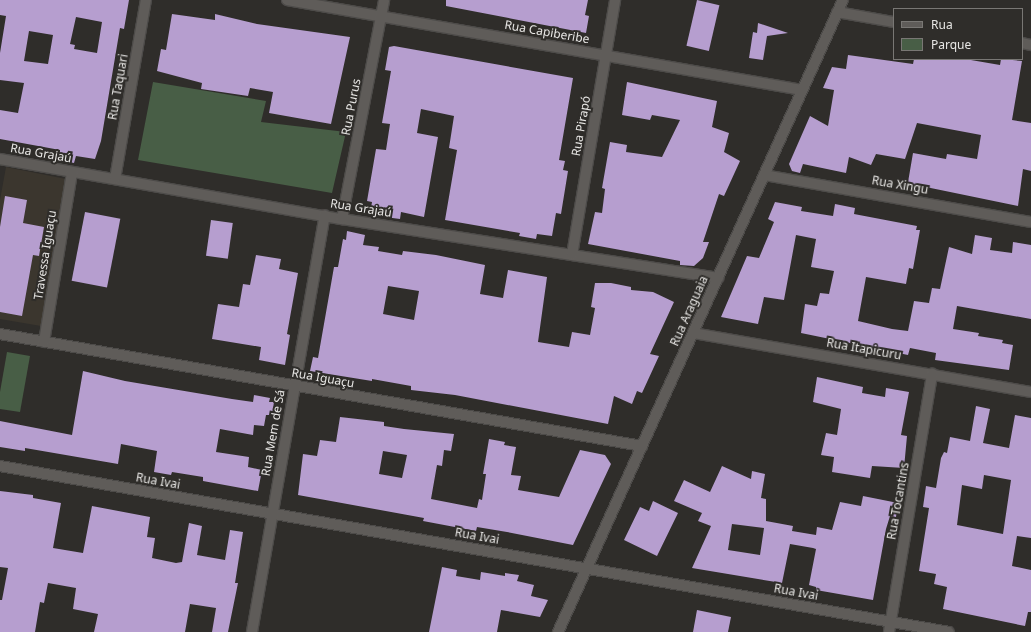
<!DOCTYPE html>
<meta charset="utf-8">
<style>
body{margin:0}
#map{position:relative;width:1031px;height:632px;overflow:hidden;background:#2f2d2a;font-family:"Noto Sans",sans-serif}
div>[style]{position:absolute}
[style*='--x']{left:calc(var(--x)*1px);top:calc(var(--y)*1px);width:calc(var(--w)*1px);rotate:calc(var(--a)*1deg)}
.built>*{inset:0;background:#3b362e}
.green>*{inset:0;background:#485e46}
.building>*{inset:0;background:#b69ecf;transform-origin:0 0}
.roads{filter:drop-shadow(1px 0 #4d4b49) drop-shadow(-1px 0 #4d4b49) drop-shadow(0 1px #4d4b49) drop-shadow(0 -1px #4d4b49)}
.minor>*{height:10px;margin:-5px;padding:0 5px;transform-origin:5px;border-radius:5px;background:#5f5c59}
span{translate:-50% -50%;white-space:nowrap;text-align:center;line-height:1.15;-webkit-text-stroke:4px #2f2d2a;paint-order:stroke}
.street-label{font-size:12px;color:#e7e6e4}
.legend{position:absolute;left:893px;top:8px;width:130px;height:52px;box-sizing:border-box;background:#2f2d2a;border:1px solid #797774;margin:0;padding:5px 7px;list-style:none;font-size:12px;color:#e7e6e4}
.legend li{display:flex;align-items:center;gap:8px;height:20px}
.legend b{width:20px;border:1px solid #797774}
</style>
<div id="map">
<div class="built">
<i style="clip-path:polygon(6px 167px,66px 179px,41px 326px,0 319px,0 200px)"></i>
</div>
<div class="green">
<i style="clip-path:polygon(153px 82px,266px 101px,261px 122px,346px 132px,332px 193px,138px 160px)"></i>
<i style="clip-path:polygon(7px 352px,30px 356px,20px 412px,0 409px,0 392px)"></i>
</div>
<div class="building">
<i style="clip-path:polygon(evenodd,0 0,129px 0,124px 29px,120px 28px,101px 141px,95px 159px,76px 156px,74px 163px,59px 160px,60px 150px,0 139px,0 110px,18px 113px,24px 83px,0 80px,0 53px,6px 16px,0 15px,0 0,76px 17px,102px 22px,97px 53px,74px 49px,75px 45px,70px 44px,76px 17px,0 0,29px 31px,53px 35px,48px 64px,24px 61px,29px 31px)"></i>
<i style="clip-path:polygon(446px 0,588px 0,585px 15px,589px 16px,586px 33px,446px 6px)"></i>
<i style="left:697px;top:0;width:23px;height:47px;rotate:13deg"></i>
<i style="clip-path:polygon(172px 14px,215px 20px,215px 14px,257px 24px,350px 37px,331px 124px,269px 113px,273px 92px,250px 88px,248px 96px,201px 89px,202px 83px,157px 71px,161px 49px,166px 50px)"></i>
<i style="clip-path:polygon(758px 23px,788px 33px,767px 36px,763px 60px,749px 58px,753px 32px,757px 33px)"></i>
<i style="clip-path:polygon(394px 46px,573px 78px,559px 160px,565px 161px,563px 170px,568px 171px,561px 214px,556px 213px,552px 236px,537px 234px,536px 239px,519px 236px,520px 233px,445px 220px,457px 150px,449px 148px,454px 116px,421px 109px,417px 133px,438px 137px,424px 217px,401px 212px,400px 219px,385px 217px,386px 210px,371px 208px,372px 202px,367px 201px,376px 149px,386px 150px,390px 124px,382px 123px,391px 71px,385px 70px,389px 47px)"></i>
<i style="clip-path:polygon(848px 55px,913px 64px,914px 59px,965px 59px,1000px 65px,1001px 59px,1022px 61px,1012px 120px,1031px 123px,1031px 171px,1023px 169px,1018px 206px,921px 186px,920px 190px,907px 188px,913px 153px,946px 159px,947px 154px,977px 159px,981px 135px,917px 123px,905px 159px,876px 154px,871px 165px,849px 157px,846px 173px,803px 164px,800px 173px,792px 171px,789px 164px,810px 116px,828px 126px,834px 90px,823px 88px,832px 67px,846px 69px)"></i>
<i style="clip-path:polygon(627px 82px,717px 101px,712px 127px,729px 133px,724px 152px,740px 161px,724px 196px,719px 194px,703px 242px,709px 242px,703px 258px,694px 266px,680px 265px,680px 261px,588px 244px,595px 212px,602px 213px,605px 189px,602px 188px,610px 142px,627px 145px,626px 152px,662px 157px,680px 120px,652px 115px,650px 120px,622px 115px)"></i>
<i style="clip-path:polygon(5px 196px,27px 200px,23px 223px,44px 227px,39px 256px,33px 255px,22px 316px,0 312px,0 227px)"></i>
<i style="clip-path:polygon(775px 202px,802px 207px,801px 211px,833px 216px,835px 204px,855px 208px,854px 214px,917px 226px,916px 230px,920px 230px,913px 269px,909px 268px,906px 284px,866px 277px,858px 321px,892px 329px,908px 331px,914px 301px,929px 303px,932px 288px,940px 289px,949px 247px,972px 254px,975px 235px,992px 238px,990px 250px,1012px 253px,1013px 242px,1031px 245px,1031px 319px,957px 306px,953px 329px,979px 333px,978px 336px,1003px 340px,1002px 343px,1013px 345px,1009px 370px,935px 360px,936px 353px,910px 348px,908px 355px,801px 333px,805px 304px,817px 306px,820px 293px,829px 294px,834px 271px,811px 267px,816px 239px,796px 235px,784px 300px,764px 297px,758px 324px,721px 317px,747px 256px,759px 258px,774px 222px,768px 219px)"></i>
<i style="left:85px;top:212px;width:36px;height:70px;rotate:11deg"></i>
<i style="left:211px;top:220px;width:22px;height:36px;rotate:8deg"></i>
<i style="clip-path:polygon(evenodd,347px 231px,365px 235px,363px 245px,379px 247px,378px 251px,402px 255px,403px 251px,436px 255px,485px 265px,480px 294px,503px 298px,508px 270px,547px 277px,538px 342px,569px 347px,572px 332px,590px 335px,595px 308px,591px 307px,595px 283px,611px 283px,631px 287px,631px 290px,653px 292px,674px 302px,650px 354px,659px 356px,642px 393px,637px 391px,632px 404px,614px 396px,608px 424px,455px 395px,411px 390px,411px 386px,372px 379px,372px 381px,310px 371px,313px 357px,318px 358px,334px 267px,338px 267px,343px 239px,346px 240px,347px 231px,388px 286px,419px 291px,414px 320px,383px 314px,388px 286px)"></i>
<i style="clip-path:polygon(256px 255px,281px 259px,279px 269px,298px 273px,287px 334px,290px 335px,285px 365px,259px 360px,261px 347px,212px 339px,218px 304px,239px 307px,243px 284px,250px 285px)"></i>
<i style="clip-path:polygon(83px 371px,125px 381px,232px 399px,253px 402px,254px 395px,270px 398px,269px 402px,274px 402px,272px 415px,266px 415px,264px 426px,254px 425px,253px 435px,220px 429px,216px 452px,249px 457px,248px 467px,262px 470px,258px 491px,203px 481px,203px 477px,172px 472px,171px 475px,154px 472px,157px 451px,121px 444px,118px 464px,25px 448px,25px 451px,0 447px,0 421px,72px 435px)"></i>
<i style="clip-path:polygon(817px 377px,863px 387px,862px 393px,885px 397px,886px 388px,909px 392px,901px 435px,907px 436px,904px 468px,872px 466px,870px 478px,832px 472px,834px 457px,821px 455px,826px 433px,837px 435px,841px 409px,813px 402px)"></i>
<i style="clip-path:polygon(evenodd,976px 406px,990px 409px,983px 443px,1009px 448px,1015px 415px,1031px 418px,1031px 538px,1017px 536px,1012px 566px,1031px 570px,1031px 612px,1028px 612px,1025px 626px,943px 609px,947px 587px,934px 584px,936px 574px,919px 571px,929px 508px,923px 507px,926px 486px,936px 488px,941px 458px,944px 452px,947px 453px,950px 437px,970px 441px,976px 406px,984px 475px,1011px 480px,1003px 534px,957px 525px,962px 485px,982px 489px,984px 475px)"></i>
<i style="clip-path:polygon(evenodd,340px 417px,384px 422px,384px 426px,404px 429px,454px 434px,451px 451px,444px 450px,442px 466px,437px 465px,431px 499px,477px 508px,479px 499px,482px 500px,486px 474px,483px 474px,489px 439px,505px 442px,504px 445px,516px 447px,511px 475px,521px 476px,518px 490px,559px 497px,580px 450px,605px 455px,611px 464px,573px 545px,507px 532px,477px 527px,476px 531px,423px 521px,424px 518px,298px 495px,303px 454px,317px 456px,320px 440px,336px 442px,340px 417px,383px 451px,407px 455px,402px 478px,379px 474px,383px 451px)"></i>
<i style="clip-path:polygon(evenodd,722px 466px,751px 479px,752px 471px,765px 474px,761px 498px,766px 499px,766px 521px,793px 526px,792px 531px,816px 535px,817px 527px,832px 530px,840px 502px,861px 506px,863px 496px,898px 503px,896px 517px,890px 516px,886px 529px,873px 600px,816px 590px,816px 587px,809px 585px,816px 549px,813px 548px,790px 544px,782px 583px,692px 568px,711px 526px,698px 521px,702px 513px,674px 501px,684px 480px,710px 492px,722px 466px,732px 524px,764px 528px,760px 555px,728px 550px,732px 524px)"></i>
<i style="clip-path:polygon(0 491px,33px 495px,33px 498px,61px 503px,53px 548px,83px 553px,92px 506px,150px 517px,147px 537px,155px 538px,152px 558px,176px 563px,182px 562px,189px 523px,202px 526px,197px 555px,225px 560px,230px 530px,243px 532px,235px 583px,238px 583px,228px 632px,212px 632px,216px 608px,190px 604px,185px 632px,94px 632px,98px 614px,73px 609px,76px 588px,48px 583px,44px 603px,40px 602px,35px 632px,0 632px,0 600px,2px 600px,8px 568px,0 567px)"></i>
<i style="clip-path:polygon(653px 501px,678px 513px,657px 556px,624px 540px,640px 507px,649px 511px)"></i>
<i style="clip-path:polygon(442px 567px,457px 570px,456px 576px,480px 580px,481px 572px,505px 576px,505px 573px,519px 575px,517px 581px,534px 585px,531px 596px,548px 600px,540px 617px,501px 610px,497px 632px,429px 632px)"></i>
<i style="clip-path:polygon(697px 610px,731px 617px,728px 632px,693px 632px)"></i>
</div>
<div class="roads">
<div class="minor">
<i style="--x:287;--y:0;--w:523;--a:9.91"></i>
<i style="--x:837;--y:12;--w:58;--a:10"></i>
<i style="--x:1022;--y:43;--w:9;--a:13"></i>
<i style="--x:0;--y:159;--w:347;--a:10"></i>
<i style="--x:342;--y:219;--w:381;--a:8.9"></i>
<i style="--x:764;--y:175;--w:271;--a:10"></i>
<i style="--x:115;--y:179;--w:182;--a:-80.2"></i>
<i style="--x:342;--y:219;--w:223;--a:-79.1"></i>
<i style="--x:572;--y:255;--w:259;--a:-80.4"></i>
<i style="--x:693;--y:333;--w:343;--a:9.9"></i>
<i style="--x:0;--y:334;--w:652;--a:9.9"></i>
<i style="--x:44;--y:342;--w:172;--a:-80.6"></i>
<i style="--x:0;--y:466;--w:963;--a:9.92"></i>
<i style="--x:252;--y:632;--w:423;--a:-80.1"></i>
<i style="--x:558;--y:632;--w:693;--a:-65.73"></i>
<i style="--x:889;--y:632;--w:262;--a:-80.5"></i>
</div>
</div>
<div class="street-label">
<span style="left:547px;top:32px;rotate:10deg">Rua Capiberibe</span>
<span style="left:118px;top:87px;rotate:-80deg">Rua Taquari</span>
<span style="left:351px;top:107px;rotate:-79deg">Rua Purus</span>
<span style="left:581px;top:126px;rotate:-80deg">Rua Pirapó</span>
<span style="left:41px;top:153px;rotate:10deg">Rua Grajaú</span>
<span style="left:900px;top:185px;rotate:10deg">Rua Xingu</span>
<span style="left:361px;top:208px;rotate:9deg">Rua Grajaú</span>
<span style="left:45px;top:255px;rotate:-81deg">Travessa Iguaçu</span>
<span style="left:689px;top:311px;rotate:-66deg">Rua Araguaia</span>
<span style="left:864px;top:349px;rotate:10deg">Rua Itapicuru</span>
<span style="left:323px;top:378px;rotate:10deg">Rua Iguaçu</span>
<span style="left:273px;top:433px;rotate:-80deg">Rua Mem de Sá</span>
<span style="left:158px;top:481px;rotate:10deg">Rua Ivai</span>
<span style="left:898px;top:501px;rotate:-80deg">Rua Tocantins</span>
<span style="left:477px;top:536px;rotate:10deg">Rua Ivai</span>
<span style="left:796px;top:592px;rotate:10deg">Rua Ivai</span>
</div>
<ul class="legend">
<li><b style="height:5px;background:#5f5c59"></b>Rua</li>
<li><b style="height:11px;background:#485e46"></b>Parque</li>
</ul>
</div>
